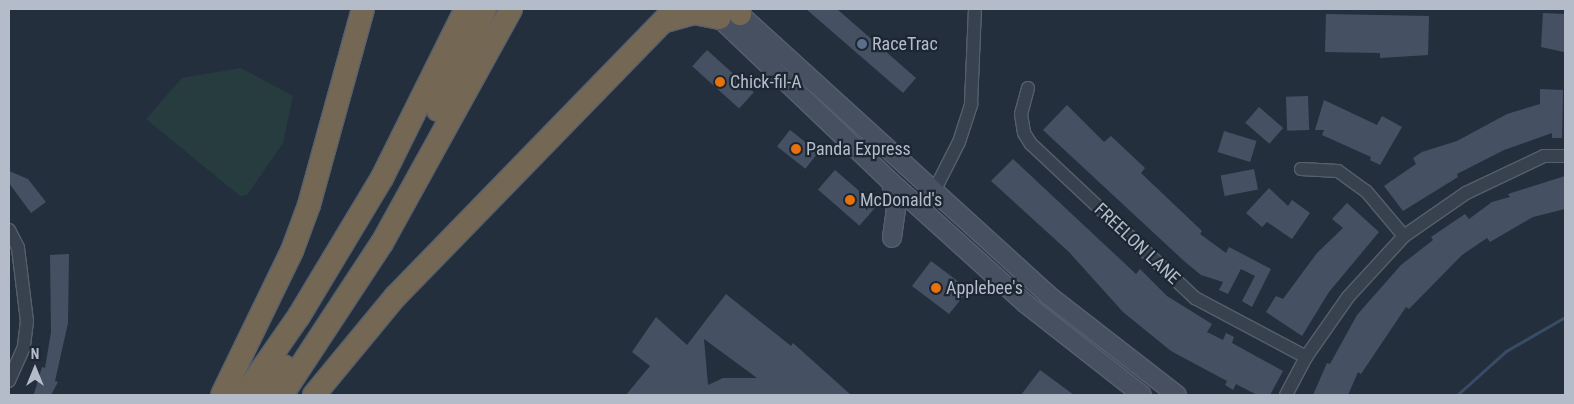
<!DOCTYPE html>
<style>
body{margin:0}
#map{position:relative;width:1574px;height:404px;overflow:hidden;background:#242f3e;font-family:"Roboto Condensed",sans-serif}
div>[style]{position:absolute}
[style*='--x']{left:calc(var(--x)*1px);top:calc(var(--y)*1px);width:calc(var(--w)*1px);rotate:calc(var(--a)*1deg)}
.green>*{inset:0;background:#263c3f}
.stream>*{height:3px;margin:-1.5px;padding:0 1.5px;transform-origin:1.5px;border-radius:1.5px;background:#394c67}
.building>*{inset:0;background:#455162;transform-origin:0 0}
.roads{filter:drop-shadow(1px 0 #565f6c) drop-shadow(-1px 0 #565f6c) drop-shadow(0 1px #565f6c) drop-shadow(0 -1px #565f6c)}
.street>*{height:12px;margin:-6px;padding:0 6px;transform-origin:6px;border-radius:6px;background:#38414e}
.secondary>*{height:18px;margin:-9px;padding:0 9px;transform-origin:9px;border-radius:9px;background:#465061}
.highway>*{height:22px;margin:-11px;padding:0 11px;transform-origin:11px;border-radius:11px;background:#746855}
.dots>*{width:14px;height:14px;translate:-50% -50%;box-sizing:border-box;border:2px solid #1d2633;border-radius:50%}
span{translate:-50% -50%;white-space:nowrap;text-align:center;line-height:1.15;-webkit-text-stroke:4.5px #1d2633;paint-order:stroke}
.poi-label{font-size:18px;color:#b4bcc9}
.left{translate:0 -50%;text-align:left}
.street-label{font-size:18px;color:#b4bcc9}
.frame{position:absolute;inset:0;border:10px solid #b4bcc9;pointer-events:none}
.north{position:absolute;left:10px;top:344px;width:50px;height:50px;-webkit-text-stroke:4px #1d2633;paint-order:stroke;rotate:0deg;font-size:14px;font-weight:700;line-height:20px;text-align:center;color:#b4bcc9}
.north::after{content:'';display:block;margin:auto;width:18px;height:22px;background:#b4bcc9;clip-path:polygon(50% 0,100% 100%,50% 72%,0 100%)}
</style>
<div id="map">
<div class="green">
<i style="clip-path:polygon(241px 68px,293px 96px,283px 143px,247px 195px,240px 196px,146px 119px,182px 78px)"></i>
</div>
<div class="stream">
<i style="--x:1457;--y:395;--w:66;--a:-41.9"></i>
<i style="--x:1506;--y:351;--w:68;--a:-30"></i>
</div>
<div class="building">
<i style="clip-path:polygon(806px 9px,837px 9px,916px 78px,903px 93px)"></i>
<i style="clip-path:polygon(1543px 13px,1565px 14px,1564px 52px,1541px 47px)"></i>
<i style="clip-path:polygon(1326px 14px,1429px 16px,1428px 55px,1380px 58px,1380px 53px,1325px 52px)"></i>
<i style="left:707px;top:50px;width:63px;height:22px;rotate:42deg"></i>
<i style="clip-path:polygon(1540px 89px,1563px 90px,1562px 138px,1552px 138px,1552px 133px,1504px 150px,1457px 174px,1458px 177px,1403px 211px,1384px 186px,1416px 164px,1413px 158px,1422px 152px,1457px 141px,1507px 114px,1540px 104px)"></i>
<i style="left:1308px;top:96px;width:34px;height:22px;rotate:88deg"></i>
<i style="clip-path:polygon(1324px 100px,1377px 125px,1382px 116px,1402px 127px,1380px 165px,1370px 160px,1371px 157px,1322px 135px,1324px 130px,1315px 130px)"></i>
<i style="clip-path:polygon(1067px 105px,1104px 142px,1111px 136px,1145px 168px,1141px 173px,1202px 231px,1200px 234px,1226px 253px,1229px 247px,1271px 269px,1252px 307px,1242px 301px,1255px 276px,1241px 269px,1228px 294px,1219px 290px,1223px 282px,1201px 275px,1184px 261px,1043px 130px)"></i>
<i style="left:1259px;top:107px;width:32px;height:21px;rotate:41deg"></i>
<i style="left:790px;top:130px;width:36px;height:21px;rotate:38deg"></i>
<i style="left:1224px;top:131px;width:34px;height:22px;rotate:17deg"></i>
<i style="clip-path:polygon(1013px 159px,1136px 274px,1140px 269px,1167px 296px,1212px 324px,1207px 332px,1223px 340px,1226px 333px,1234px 337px,1232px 343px,1283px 371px,1270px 395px,1257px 395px,1236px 384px,1233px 390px,1225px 385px,1227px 381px,1171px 351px,1123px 312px,1069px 252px,991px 181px)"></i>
<i style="left:1254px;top:169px;width:21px;height:34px;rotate:79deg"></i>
<i style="left:835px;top:170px;width:55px;height:26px;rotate:41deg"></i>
<i style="clip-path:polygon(9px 171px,28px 179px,46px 202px,31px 213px,9px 183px)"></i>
<i style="clip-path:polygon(1565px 176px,1565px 209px,1533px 217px,1490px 242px,1487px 238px,1462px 255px,1409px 309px,1406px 307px,1361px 374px,1358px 372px,1348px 395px,1313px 395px,1327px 363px,1330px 364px,1357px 315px,1401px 265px,1433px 240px,1431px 237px,1465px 214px,1469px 219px,1492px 202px,1510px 197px,1508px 194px)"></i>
<i style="clip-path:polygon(1269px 188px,1288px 206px,1292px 200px,1310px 213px,1292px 239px,1267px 222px,1262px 227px,1246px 213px)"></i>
<i style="clip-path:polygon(1347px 203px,1379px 232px,1329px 292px,1302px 336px,1266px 312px,1276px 296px,1283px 299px,1317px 253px,1343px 228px,1332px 219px)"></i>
<i style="clip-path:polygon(69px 254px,68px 323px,55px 381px,58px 382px,51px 395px,40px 395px,34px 394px,42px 367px,45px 368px,51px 332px,50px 255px)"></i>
<i style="clip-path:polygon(931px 261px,963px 285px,960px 288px,966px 293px,949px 314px,912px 286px)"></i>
<i style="clip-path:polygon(evenodd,726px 294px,791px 346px,793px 343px,851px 395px,626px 395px,650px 366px,632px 352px,656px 317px,687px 345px,726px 294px,704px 339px,757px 378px,723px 378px,708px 385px,704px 339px)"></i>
<i style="clip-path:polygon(1040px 370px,1074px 395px,1021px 395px)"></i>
</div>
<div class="roads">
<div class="street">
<i style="--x:1028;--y:88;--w:27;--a:105"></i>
<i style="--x:1021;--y:114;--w:19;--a:81"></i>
<i style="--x:1024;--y:133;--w:13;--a:58"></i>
<i style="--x:1031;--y:144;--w:225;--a:43.2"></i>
<i style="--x:1195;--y:298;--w:126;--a:28"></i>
<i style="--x:1301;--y:169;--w:37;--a:3"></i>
<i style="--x:1338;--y:171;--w:34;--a:36"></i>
<i style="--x:1366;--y:191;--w:59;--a:49.8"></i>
<i style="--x:924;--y:211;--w:77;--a:-63.1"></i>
<i style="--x:959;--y:142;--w:40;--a:-72"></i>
<i style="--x:971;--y:104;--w:95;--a:-87.6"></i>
<i style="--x:9;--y:230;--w:20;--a:63"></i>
<i style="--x:18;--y:248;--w:74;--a:83"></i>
<i style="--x:27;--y:321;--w:26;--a:97"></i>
<i style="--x:24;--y:347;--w:37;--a:114"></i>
<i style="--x:1286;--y:395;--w:43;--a:-62.2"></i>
<i style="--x:1306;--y:357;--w:73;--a:-55"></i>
<i style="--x:1348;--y:297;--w:83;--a:-47.4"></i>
<i style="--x:1404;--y:236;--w:75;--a:-34.7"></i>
<i style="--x:1466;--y:193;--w:86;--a:-25.4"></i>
<i style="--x:1544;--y:156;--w:21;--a:0"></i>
</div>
<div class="secondary">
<i style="--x:734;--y:9;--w:425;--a:42.3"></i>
<i style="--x:1048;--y:295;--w:163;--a:37.8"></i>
<i style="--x:712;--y:11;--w:248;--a:43.7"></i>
<i style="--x:891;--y:182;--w:182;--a:42.1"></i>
<i style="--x:1026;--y:304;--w:147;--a:38.1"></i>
<i style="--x:891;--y:182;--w:27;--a:80"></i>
<i style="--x:896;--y:209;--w:29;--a:98"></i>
</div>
<div class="highway">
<i style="--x:737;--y:9;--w:6;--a:59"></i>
<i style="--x:665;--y:21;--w:30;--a:-15"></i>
<i style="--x:694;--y:13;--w:26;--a:11"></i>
<i style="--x:438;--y:110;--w:111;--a:-65"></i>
<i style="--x:222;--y:395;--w:160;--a:-64.1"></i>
<i style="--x:292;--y:251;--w:49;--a:-69.7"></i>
<i style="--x:309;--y:205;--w:203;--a:-74.6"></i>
<i style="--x:244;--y:395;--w:96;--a:-55.2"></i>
<i style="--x:299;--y:316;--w:161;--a:-59"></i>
<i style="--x:382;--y:178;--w:189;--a:-63.6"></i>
<i style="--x:264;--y:395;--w:35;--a:-55"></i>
<i style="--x:282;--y:395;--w:182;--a:-56.7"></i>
<i style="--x:382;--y:243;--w:267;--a:-61.1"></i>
<i style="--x:314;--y:395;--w:129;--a:-50.4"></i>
<i style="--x:396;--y:296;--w:400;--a:-45.8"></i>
</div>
</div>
<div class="dots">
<i style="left:862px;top:44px;background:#5c6f8a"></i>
<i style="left:720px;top:82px;background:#e8710a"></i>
<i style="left:796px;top:149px;background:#e8710a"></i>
<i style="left:850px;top:200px;background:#e8710a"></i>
<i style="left:936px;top:288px;background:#e8710a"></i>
</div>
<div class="poi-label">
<span class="left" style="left:872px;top:44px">RaceTrac</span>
<span class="left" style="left:730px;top:82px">Chick-fil-A</span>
<span class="left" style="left:806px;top:149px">Panda Express</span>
<span class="left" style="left:860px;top:200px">McDonald's</span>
<span class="left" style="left:946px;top:288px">Applebee's</span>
</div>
<div class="street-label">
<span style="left:1137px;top:244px;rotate:43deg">FREELON LANE</span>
</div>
<div class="frame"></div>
<div class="north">N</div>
</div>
